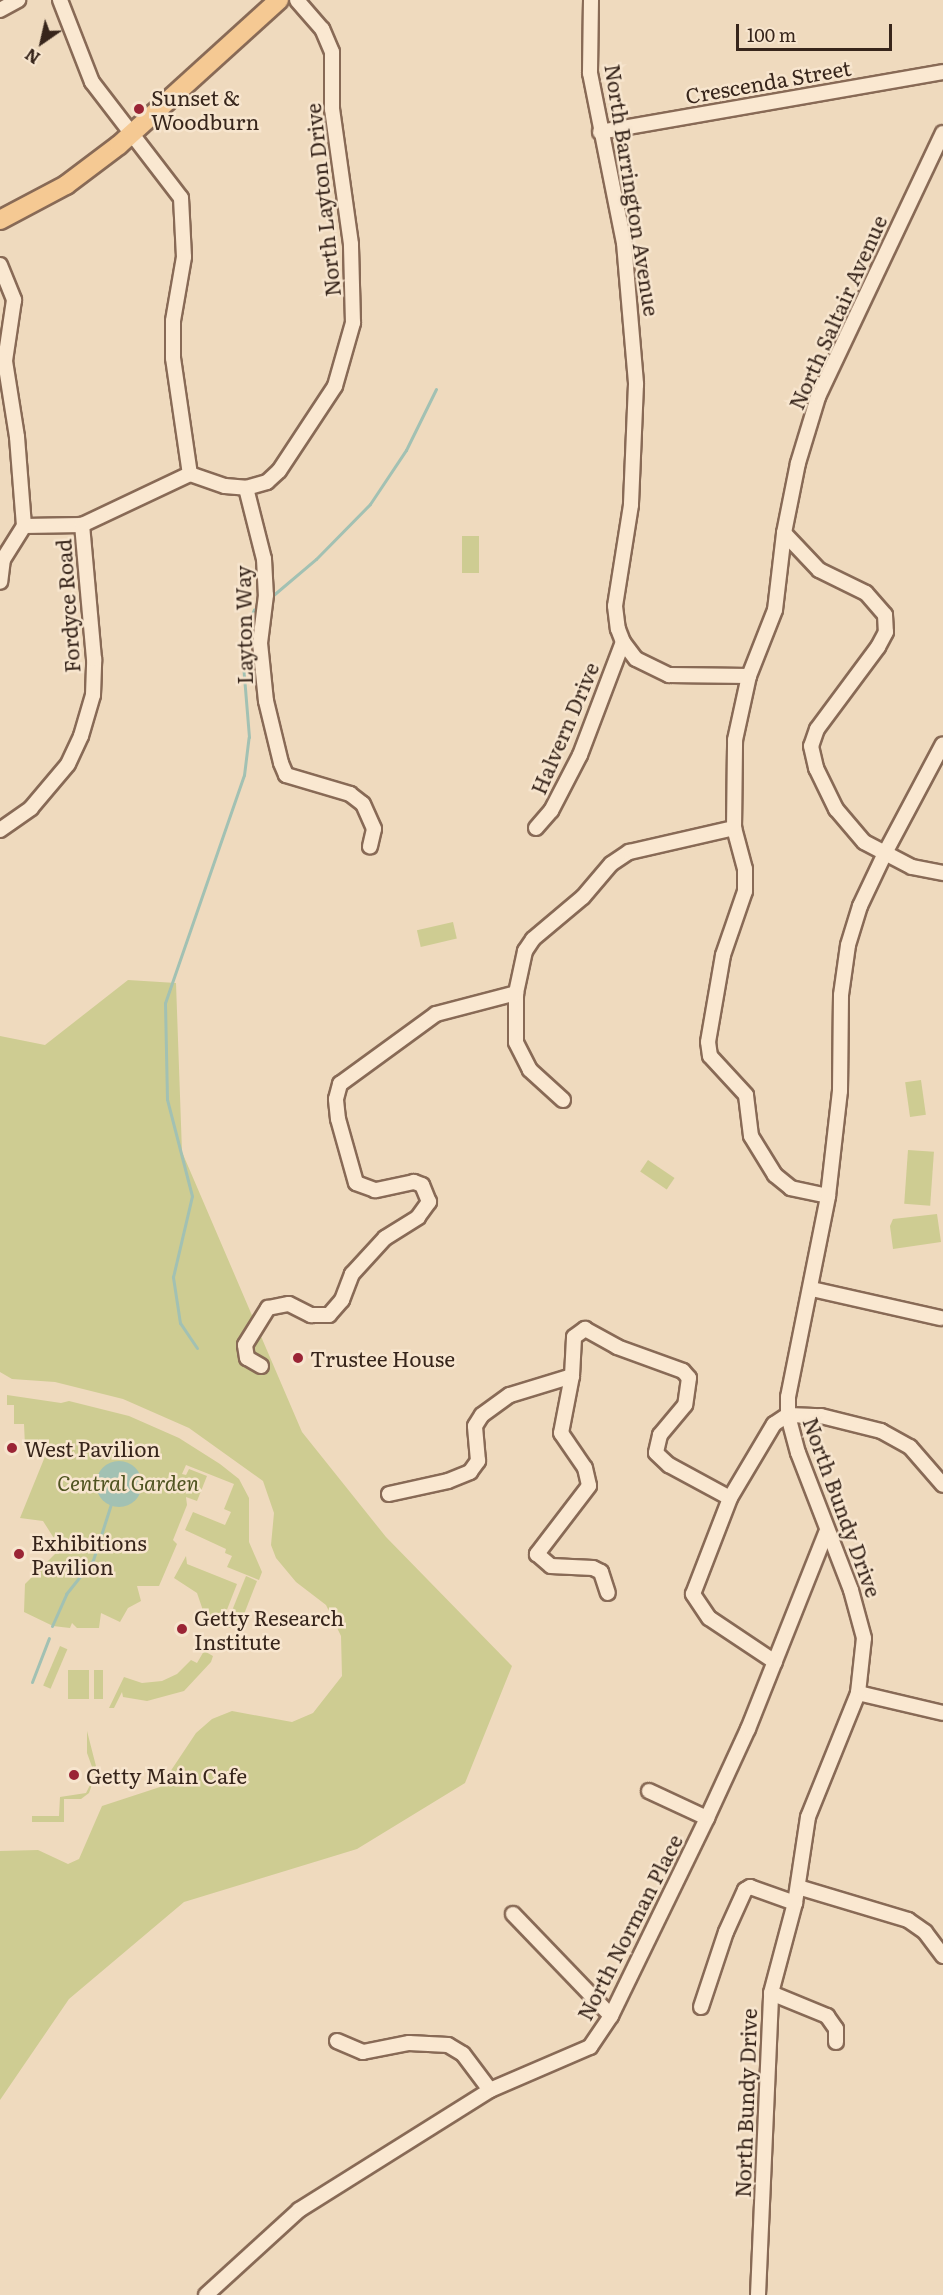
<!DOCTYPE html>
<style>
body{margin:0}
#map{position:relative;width:943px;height:2295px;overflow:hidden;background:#efdabe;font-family:Literata,serif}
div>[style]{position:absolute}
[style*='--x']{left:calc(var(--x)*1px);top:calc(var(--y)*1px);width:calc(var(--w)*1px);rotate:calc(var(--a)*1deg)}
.green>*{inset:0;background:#cecc92;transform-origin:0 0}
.water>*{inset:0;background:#a2c1b3}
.round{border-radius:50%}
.stream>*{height:3px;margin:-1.5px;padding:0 1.5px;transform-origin:1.5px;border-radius:1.5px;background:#a2c1b3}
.roads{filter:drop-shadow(2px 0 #886a56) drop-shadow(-2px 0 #886a56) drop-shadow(0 2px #886a56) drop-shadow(0 -2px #886a56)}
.minor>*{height:14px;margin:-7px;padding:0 7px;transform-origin:7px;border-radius:7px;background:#fae8d1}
.major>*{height:18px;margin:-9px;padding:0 9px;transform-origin:9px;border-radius:9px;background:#f5c993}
.dots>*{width:16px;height:16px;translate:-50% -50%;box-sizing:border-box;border:3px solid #f7e5ce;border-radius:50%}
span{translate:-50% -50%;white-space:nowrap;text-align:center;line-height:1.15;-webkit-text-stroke:5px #f7e5ce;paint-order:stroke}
.street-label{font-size:21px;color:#37251b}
.poi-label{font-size:21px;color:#37251b}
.left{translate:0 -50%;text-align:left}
.park-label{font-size:21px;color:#4f5421;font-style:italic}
.north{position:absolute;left:12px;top:12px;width:60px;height:60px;-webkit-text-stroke:4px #f7e5ce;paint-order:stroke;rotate:214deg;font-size:16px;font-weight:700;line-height:24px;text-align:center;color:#37251b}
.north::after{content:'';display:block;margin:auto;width:21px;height:27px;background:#37251b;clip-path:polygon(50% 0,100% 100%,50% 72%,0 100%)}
.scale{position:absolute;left:736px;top:24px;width:156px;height:27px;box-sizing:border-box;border:3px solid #37251b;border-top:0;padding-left:8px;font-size:18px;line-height:21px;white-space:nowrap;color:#37251b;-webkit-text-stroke:4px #f7e5ce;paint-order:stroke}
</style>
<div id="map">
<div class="green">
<i style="left:462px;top:536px;width:17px;height:37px"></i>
<i style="left:453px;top:922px;width:17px;height:37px;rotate:77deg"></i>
<i style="clip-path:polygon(128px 980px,176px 983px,182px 1152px,302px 1432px,386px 1537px,512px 1666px,465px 1783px,357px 1849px,184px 1902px,69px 1999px,0 2100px,0 1851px,38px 1850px,68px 1864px,79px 1859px,102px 1806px,160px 1787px,196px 1733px,212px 1719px,232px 1711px,292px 1722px,313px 1713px,342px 1676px,341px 1636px,326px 1605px,296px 1582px,276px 1558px,271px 1545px,274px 1513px,263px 1481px,189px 1428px,123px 1399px,55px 1382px,12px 1379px,0 1372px,0 1036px,45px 1045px)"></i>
<i style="left:921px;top:1080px;width:35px;height:16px;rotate:82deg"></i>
<i style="left:908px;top:1150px;width:26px;height:54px;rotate:4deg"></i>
<i style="left:648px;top:1160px;width:32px;height:14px;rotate:34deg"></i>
<i style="clip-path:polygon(937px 1214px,941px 1242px,893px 1249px,890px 1226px,893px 1219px)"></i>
<i style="clip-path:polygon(7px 1395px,61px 1403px,69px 1401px,129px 1416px,179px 1438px,220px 1464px,239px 1479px,249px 1498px,249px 1542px,262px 1572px,259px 1580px,227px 1567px,232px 1556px,225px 1553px,226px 1549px,185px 1530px,193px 1512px,225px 1525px,231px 1512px,224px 1509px,234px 1484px,186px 1465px,182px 1474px,186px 1475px,189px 1469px,207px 1476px,197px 1501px,186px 1497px,187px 1505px,173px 1540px,177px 1544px,159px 1586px,137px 1586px,141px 1601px,128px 1608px,120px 1622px,101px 1613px,99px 1628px,77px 1628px,72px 1623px,70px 1628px,53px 1626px,24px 1612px,25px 1584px,55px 1554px,57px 1543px,43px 1521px,20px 1518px,46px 1454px,39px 1448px,37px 1451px,25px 1446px,24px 1424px,14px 1424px,14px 1405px,7px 1405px)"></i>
<i style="clip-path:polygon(186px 1556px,187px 1564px,237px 1584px,221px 1625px,208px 1625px,197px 1593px,174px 1578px)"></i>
<i style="clip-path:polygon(246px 1576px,257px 1581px,239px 1627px,225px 1628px)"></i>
<i style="left:60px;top:1646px;width:8px;height:43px;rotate:23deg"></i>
<i style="clip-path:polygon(204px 1651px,213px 1656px,211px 1662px,184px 1691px,147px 1701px,123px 1697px,122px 1692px,114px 1708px,109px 1708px,124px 1677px,142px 1683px,162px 1681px,177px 1674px,191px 1660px,197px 1663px)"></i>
<i style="left:68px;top:1670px;width:21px;height:29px"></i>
<i style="left:94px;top:1670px;width:9px;height:29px"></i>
<i style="clip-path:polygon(87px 1731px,97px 1770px,89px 1793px,81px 1799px,64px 1799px,64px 1822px,32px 1822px,32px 1816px,59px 1816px,60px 1797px,86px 1793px,95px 1775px,87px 1753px)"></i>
</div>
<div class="water">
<i class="round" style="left:96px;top:1461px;width:46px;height:46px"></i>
</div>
<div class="stream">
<i style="--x:271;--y:597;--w:59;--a:-40.2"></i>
<i style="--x:316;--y:559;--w:77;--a:-45.5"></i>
<i style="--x:370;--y:504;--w:65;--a:-56.3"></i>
<i style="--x:406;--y:450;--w:68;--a:-63.8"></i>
<i style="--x:197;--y:1348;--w:30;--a:-124"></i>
<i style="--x:180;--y:1323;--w:47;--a:-98.7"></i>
<i style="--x:173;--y:1277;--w:83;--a:-76.8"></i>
<i style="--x:192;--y:1196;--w:100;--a:-104.5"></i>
<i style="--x:167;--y:1099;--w:96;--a:-91.2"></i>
<i style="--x:165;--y:1003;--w:241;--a:-70.9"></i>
<i style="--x:244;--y:775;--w:38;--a:-83"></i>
<i style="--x:249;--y:737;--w:97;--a:-94.7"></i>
<i style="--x:241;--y:640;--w:33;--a:-67"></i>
<i style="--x:254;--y:610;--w:9;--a:-36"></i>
<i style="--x:52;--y:1626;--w:35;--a:-66"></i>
<i style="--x:66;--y:1594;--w:43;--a:-51.5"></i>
<i style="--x:93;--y:1560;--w:59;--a:-72.2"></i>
<i style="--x:32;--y:1682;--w:47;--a:-68.9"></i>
</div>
<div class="roads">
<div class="minor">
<i style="--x:60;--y:0;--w:88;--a:68.7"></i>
<i style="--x:92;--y:82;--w:146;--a:52.5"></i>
<i style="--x:181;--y:198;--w:59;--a:87.1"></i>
<i style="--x:184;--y:257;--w:65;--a:99.8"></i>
<i style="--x:173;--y:321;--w:37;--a:90"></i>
<i style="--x:173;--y:358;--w:117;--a:81.7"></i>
<i style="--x:591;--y:0;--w:73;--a:90.8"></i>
<i style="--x:590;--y:73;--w:173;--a:78.7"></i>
<i style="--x:624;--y:243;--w:142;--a:85.1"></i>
<i style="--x:636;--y:384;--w:121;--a:92.4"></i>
<i style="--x:631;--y:505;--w:102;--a:99"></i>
<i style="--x:615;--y:606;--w:23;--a:83"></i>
<i style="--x:618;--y:629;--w:14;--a:69"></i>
<i style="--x:623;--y:642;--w:21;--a:53"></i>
<i style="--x:636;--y:659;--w:37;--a:26"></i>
<i style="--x:669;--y:675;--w:80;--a:0.7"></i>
<i style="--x:0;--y:10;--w:21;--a:-29"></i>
<i style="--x:600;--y:132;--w:348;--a:-9.9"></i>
<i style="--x:0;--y:265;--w:38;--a:68"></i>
<i style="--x:14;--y:300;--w:62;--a:98.4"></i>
<i style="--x:5;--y:361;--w:77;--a:81"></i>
<i style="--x:17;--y:437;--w:89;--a:85.5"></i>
<i style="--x:24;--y:526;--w:39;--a:122"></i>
<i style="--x:3;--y:559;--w:23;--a:97"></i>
<i style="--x:190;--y:474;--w:37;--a:19"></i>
<i style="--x:225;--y:486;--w:21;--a:5"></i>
<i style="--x:246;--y:488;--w:22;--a:-16"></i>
<i style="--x:267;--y:482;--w:16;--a:-43"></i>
<i style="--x:279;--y:471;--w:102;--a:-56.6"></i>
<i style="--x:335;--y:386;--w:66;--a:-74.1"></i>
<i style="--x:353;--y:323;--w:79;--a:-91.5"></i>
<i style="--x:351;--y:244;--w:136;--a:-98"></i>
<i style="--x:332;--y:109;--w:57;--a:-90"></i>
<i style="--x:332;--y:52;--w:25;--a:-113"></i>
<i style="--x:322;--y:29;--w:38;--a:-131"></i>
<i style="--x:246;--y:488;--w:73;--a:75.8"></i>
<i style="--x:264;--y:559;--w:36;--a:87"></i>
<i style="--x:266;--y:595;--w:48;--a:97.1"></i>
<i style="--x:260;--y:643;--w:58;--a:84.1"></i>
<i style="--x:266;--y:701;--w:64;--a:76.4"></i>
<i style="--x:281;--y:763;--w:13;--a:67"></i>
<i style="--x:286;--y:775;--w:67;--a:16.5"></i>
<i style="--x:350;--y:794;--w:16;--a:38"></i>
<i style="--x:363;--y:804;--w:27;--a:66"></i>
<i style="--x:374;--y:829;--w:18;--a:103"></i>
<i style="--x:24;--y:526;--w:58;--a:-1"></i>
<i style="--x:82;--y:525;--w:119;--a:-25.3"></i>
<i style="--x:784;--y:533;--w:51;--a:46.6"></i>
<i style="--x:819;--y:570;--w:52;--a:26.1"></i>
<i style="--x:866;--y:593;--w:29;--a:49"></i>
<i style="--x:885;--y:615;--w:17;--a:87"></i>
<i style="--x:886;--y:632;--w:17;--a:118"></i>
<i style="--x:878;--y:647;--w:102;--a:126.6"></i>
<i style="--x:817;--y:729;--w:18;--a:109"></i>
<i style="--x:811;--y:746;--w:23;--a:77"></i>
<i style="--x:816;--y:768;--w:46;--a:64"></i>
<i style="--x:836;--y:809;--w:43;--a:49.7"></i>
<i style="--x:864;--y:842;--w:54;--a:27.5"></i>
<i style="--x:912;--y:867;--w:32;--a:11"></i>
<i style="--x:536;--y:828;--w:23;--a:-49"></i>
<i style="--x:551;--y:811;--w:63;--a:-62.6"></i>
<i style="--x:580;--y:755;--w:121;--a:-69.2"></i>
<i style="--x:0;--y:830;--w:38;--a:-35"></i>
<i style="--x:31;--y:808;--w:57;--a:-49.9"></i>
<i style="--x:68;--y:764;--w:31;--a:-65"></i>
<i style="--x:81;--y:736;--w:43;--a:-73.7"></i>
<i style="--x:93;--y:695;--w:36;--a:-88"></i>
<i style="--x:94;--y:659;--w:135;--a:-95.1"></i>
<i style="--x:563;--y:1100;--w:45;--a:-137.7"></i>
<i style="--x:530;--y:1070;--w:31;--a:-117"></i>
<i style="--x:516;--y:1042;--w:49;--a:-90"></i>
<i style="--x:516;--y:993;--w:43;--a:-77.9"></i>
<i style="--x:525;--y:951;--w:14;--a:-56"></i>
<i style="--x:533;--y:939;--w:65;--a:-40"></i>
<i style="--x:583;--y:897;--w:43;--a:-49.7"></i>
<i style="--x:611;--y:864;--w:22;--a:-34"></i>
<i style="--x:629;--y:852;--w:108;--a:-12.9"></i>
<i style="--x:828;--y:1196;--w:38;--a:-168"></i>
<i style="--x:791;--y:1188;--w:21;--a:-141"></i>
<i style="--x:775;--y:1175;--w:46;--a:-121.6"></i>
<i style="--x:751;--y:1136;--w:41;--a:-97"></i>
<i style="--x:746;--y:1095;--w:53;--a:-132.7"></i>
<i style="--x:710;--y:1056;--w:14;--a:-98"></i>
<i style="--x:708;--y:1042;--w:88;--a:-80.2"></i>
<i style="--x:723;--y:955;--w:68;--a:-71"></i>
<i style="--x:745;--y:891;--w:22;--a:-90"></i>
<i style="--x:745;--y:869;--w:42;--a:-105"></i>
<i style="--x:734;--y:828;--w:88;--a:-89.3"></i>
<i style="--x:735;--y:740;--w:66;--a:-77.7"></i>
<i style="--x:749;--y:676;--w:71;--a:-68.5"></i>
<i style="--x:775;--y:610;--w:78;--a:-83.3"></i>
<i style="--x:784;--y:533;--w:71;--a:-78.7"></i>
<i style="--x:798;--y:463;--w:69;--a:-73.1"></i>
<i style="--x:818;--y:397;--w:292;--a:-64.7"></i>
<i style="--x:812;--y:1289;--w:132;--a:12.7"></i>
<i style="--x:261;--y:1366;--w:16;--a:-150"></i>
<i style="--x:247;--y:1358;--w:13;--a:-99"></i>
<i style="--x:245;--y:1345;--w:44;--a:-58.1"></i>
<i style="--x:268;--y:1308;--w:21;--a:-11"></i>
<i style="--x:289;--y:1304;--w:25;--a:27"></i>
<i style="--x:311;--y:1315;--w:18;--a:0"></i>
<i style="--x:329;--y:1315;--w:20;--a:-49"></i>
<i style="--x:342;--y:1300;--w:28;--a:-69"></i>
<i style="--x:352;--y:1274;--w:49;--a:-47.5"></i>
<i style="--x:385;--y:1238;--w:39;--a:-32"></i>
<i style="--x:418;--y:1217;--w:19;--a:-54"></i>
<i style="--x:429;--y:1202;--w:18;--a:-112"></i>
<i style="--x:422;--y:1185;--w:9;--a:-159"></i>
<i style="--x:414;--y:1182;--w:40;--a:168"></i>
<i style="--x:375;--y:1190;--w:20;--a:-160"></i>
<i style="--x:356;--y:1183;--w:66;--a:-105.7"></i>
<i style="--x:338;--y:1119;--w:20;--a:-96"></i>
<i style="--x:336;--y:1099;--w:16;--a:-75"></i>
<i style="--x:340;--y:1084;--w:119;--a:-36.1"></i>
<i style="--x:436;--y:1014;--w:83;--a:-14.7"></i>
<i style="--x:572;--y:1376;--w:58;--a:100.9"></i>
<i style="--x:561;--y:1433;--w:42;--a:55.6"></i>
<i style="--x:585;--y:1468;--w:18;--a:77"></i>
<i style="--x:589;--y:1486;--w:86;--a:127.4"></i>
<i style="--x:537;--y:1554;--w:18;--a:41"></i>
<i style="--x:551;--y:1566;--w:42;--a:2.7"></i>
<i style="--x:593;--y:1568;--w:9;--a:27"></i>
<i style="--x:601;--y:1572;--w:22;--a:72"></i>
<i style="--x:389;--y:1494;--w:60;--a:-12.4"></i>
<i style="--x:448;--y:1481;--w:24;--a:-22"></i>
<i style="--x:470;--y:1472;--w:14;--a:-54"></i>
<i style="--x:478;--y:1461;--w:35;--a:-95"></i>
<i style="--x:475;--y:1426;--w:13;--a:-58"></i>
<i style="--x:482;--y:1415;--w:34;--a:-36"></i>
<i style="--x:510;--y:1395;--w:65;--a:-17"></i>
<i style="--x:572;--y:1376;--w:39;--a:-87"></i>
<i style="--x:574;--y:1337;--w:14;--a:-36"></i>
<i style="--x:585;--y:1329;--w:37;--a:29"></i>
<i style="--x:617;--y:1347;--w:70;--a:20"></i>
<i style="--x:683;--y:1371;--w:9;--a:49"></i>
<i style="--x:689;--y:1378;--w:27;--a:98"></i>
<i style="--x:685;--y:1405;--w:39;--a:130"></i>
<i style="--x:660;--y:1435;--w:18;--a:103"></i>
<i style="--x:656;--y:1453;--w:18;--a:43"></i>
<i style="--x:669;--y:1465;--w:69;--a:28.4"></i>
<i style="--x:775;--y:1662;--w:79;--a:-146.3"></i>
<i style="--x:709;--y:1618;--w:29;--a:-124"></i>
<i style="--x:693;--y:1594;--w:103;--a:-68.9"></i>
<i style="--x:730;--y:1498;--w:86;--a:-59.3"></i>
<i style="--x:774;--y:1424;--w:17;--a:-33"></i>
<i style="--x:788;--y:1415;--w:33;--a:2"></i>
<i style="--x:821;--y:1416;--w:62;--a:14"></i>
<i style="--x:881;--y:1431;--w:33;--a:29"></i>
<i style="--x:910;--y:1447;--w:50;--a:49"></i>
<i style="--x:858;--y:1693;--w:87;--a:13.2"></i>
<i style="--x:649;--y:1791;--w:64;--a:25"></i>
<i style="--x:798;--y:1887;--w:115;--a:16.7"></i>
<i style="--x:908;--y:1920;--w:21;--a:35"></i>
<i style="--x:925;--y:1932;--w:30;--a:53"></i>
<i style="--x:513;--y:1914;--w:141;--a:46.1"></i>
<i style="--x:771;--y:1993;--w:61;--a:22.3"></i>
<i style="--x:827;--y:2016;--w:16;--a:55"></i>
<i style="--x:836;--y:2029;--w:13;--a:90"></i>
<i style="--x:701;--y:2007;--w:79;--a:-71.6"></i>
<i style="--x:726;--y:1932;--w:46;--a:-65.7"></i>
<i style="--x:745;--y:1890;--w:6;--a:-31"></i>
<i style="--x:750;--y:1887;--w:48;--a:19.6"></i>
<i style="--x:337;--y:2041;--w:28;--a:23"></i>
<i style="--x:363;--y:2052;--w:47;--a:-11.1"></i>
<i style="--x:409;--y:2043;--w:39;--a:3"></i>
<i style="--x:448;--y:2045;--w:17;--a:31"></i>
<i style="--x:463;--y:2054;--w:45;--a:53.1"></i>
<i style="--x:206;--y:2295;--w:126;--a:-42.4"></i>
<i style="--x:299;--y:2210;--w:226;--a:-32.1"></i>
<i style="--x:490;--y:2090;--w:109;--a:-23.3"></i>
<i style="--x:590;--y:2047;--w:37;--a:-56"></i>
<i style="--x:611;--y:2016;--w:220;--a:-64.1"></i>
<i style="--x:707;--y:1818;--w:98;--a:-65.3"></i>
<i style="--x:748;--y:1729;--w:211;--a:-68.3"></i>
<i style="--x:758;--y:2295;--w:302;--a:-87.5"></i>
<i style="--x:771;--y:1993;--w:93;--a:-75.1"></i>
<i style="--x:795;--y:1903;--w:87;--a:-81.4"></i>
<i style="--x:808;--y:1817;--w:134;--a:-68"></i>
<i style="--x:858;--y:1693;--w:55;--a:-83.8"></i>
<i style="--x:864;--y:1638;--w:50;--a:-105.2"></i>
<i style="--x:851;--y:1590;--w:147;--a:-111.1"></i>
<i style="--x:798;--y:1453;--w:39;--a:-105"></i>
<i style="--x:788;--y:1415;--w:18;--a:-90"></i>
<i style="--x:788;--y:1397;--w:205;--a:-78.7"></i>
<i style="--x:828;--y:1196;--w:106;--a:-83.5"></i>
<i style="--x:840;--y:1091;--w:96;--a:-89.4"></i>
<i style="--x:841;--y:995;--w:50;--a:-82"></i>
<i style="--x:848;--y:945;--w:41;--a:-72.9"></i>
<i style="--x:860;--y:906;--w:59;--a:-64.7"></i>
<i style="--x:885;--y:853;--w:123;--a:-62"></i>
</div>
<div class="major">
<i style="--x:0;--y:220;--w:75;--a:-27.9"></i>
<i style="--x:66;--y:185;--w:66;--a:-37"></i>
<i style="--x:119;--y:145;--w:216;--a:-42.2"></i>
</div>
</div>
<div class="dots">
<i style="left:139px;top:109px;background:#9a2435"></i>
<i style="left:298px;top:1358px;background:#9a2435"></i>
<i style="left:12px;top:1448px;background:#9a2435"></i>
<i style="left:19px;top:1554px;background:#9a2435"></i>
<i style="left:182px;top:1629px;background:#9a2435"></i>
<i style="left:74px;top:1775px;background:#9a2435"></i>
</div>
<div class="street-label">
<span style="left:768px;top:81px;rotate:-10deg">Crescenda Street</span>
<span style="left:633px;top:190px;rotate:81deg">North Barrington Avenue</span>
<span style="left:322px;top:200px;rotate:-96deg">North Layton Drive</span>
<span style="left:837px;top:312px;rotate:-66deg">North Saltair Avenue</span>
<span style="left:67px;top:606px;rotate:-94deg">Fordyce Road</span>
<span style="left:243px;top:625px;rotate:-91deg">Layton Way</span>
<span style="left:564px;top:728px;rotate:-67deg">Halvern Drive</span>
<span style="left:843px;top:1507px;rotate:70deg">North Bundy Drive</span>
<span style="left:629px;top:1927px;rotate:-63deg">North Norman Place</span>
<span style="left:745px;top:2103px;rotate:-88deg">North Bundy Drive</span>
</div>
<div class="poi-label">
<span class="left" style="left:151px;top:109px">Sunset &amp;<br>Woodburn</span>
<span class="left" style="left:310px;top:1358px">Trustee House</span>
<span class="left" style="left:24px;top:1448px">West Pavilion</span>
<span class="left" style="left:31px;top:1554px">Exhibitions<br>Pavilion</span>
<span class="left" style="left:194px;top:1629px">Getty Research<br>Institute</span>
<span class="left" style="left:86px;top:1775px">Getty Main Cafe</span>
</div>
<div class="park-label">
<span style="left:128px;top:1482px">Central Garden</span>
</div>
<div class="north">N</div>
<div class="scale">100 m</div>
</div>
